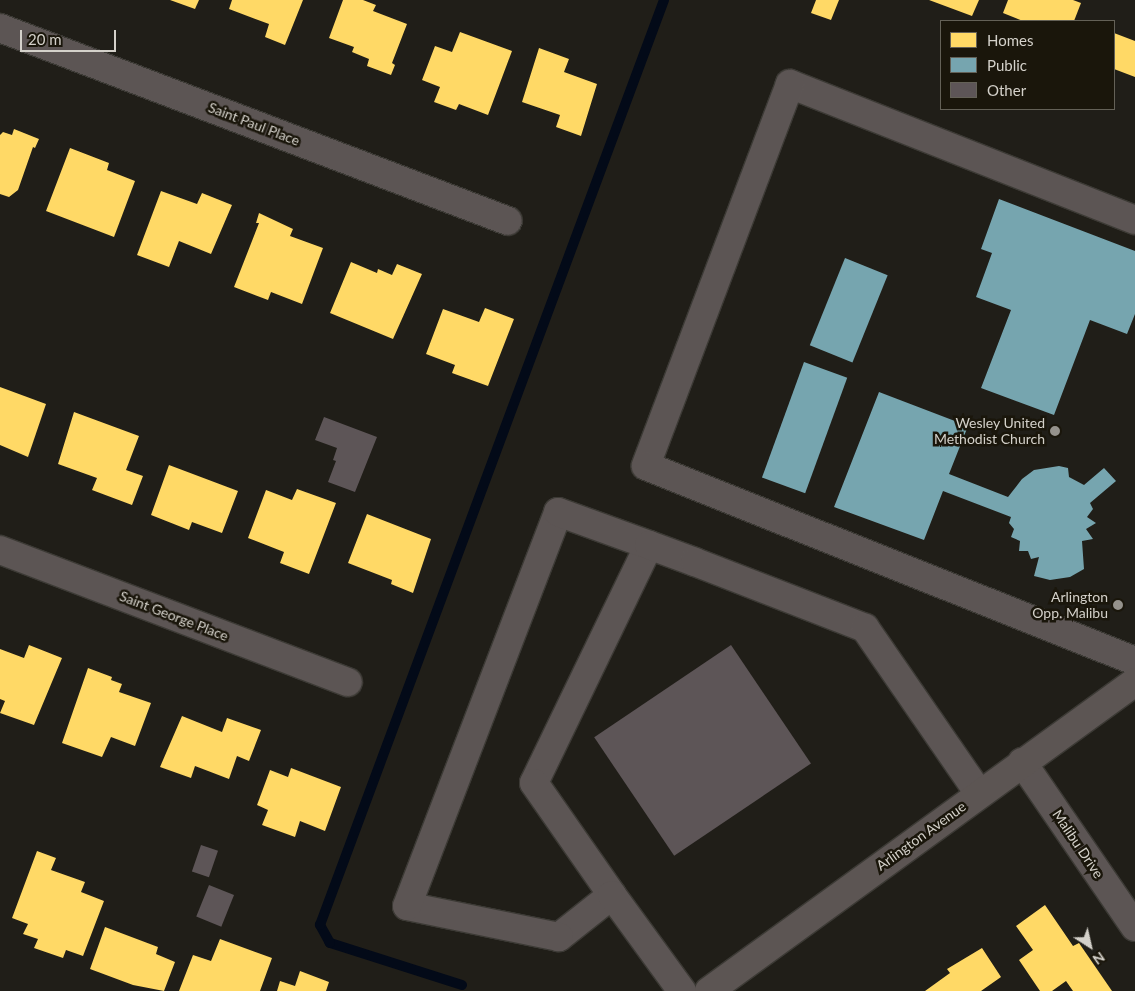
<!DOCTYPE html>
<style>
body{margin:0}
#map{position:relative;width:1135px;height:991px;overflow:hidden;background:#201e18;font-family:Lato,sans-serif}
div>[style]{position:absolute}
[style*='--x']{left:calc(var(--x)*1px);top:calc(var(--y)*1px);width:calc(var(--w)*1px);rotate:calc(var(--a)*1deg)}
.homes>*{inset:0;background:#ffd966}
.public>*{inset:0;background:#76a5af;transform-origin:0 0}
.stream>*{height:10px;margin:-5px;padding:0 5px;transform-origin:5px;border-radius:5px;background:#030a18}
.building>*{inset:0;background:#5d5557;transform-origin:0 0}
.roads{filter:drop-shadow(1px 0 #3c3a35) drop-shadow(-1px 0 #3c3a35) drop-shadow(0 1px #3c3a35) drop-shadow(0 -1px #3c3a35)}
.minor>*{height:28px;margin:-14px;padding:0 14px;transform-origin:14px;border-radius:14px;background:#5c5554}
.major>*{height:28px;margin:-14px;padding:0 14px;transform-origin:14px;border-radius:14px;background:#5c5553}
.dots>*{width:14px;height:14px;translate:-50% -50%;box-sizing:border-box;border:2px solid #1a160b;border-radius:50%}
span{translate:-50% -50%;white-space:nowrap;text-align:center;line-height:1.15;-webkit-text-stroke:5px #1a160b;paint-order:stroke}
.street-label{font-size:14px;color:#d4d1ca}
.poi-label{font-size:14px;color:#d4d1ca}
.right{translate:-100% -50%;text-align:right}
.legend{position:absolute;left:940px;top:20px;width:175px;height:90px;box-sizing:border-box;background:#1a160b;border:1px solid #646157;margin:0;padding:6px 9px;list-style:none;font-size:15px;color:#d4d1ca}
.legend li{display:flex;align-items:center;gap:10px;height:25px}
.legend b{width:25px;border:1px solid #646157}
.north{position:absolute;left:1065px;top:921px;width:50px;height:50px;-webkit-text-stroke:4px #1a160b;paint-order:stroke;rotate:145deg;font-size:14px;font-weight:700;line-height:20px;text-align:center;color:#d4d1ca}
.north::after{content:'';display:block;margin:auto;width:18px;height:22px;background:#d4d1ca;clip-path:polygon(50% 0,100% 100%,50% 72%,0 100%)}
.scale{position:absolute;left:20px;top:30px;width:96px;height:22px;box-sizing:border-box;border:2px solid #d4d1ca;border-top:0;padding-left:6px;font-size:15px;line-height:18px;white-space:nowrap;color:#d4d1ca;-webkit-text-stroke:4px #1a160b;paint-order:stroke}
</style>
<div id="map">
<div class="homes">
<i style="clip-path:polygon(170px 0,199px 0,195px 9px)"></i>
<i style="clip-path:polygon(232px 0,303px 0,285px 45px,265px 37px,269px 24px,229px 9px)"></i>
<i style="clip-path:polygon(343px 0,363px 0,376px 5px,373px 11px,407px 24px,392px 63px,395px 65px,391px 75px,367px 66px,369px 59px,352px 52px,354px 47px,329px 38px)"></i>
<i style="clip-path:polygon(816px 0,839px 0,831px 20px,811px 13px)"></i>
<i style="clip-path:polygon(929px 0,979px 0,972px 16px)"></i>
<i style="clip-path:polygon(1008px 0,1073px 0,1081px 3px,1074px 21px,1023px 21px,1003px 13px)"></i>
<i style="clip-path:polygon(460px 32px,512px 51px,488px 115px,459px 104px,456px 110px,434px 102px,440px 87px,422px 80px,435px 46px,452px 52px)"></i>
<i style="clip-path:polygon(1114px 33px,1135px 41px,1135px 77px,1114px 69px)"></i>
<i style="clip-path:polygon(539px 48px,569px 59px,564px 72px,597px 84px,581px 136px,556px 127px,560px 115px,522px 102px)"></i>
<i style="clip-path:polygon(14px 129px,39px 139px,35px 148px,33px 147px,18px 190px,9px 197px,0 194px,0 135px,3px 132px,12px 135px)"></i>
<i style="clip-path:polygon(70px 148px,109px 163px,107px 170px,135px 181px,114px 237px,46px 211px)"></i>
<i style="clip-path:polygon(161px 191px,197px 204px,202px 193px,232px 205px,211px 254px,179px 241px,169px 267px,137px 255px)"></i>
<i style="clip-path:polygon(259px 213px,293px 229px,290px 236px,323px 248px,302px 304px,271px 292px,268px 300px,234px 287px,259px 223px,256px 223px)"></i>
<i style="clip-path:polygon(351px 262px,377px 273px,378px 269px,392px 275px,397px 264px,422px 274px,393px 339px,330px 313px)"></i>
<i style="clip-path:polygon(485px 308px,514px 319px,488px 386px,452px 373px,455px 365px,426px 354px,443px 309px,479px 322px)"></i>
<i style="clip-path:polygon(0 387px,46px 404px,28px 457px,0 445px)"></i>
<i style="clip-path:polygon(74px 412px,139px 436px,126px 470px,143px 476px,132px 505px,92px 490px,97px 478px,58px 464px)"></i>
<i style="clip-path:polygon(169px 465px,238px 491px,222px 533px,192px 522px,189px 530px,151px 515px)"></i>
<i style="clip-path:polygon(297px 489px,336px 503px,309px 574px,280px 563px,284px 552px,248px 538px,266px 490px,292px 500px)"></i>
<i style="clip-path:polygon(367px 514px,431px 539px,413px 593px,391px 584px,392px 580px,348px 563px)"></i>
<i style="clip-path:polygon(29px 645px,62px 658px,34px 725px,0 713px,5px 701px,0 699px,0 649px,24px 658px)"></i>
<i style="clip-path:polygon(88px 668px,112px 677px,111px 680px,122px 684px,119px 692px,151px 703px,135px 746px,111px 737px,102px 757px,62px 743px)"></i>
<i style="clip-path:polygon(182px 716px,222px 732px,227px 718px,261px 730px,249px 761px,237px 756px,229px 779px,195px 766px,191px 778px,160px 767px)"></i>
<i style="clip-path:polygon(291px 768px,341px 787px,325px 831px,300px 821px,295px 837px,262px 825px,268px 810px,257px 805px,270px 770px,288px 777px)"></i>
<i style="clip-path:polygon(37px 851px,56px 858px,51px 870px,85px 882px,81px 892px,104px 901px,83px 956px,66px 950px,63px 958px,34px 948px,38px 939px,23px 934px,28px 924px,12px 918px)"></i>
<i style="clip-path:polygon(1045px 905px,1073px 946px,1079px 943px,1112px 991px,1073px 991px,1066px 981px,1052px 991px,1040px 991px,1019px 960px,1033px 950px,1016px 926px)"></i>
<i style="clip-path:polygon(105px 927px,158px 947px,156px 954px,175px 962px,164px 991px,133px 985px,90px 969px)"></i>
<i style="clip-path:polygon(220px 939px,272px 958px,260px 991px,179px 991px,193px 955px,211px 961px)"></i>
<i style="clip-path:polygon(982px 948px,1001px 977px,981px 991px,925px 991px,950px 973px,947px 969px)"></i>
<i style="clip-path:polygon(300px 971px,329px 982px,326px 991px,277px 991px,280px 981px,295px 986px)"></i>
</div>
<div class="public">
<i style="clip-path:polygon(999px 199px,1135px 251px,1135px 314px,1127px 334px,1090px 320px,1054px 415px,981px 388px,1011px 310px,976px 297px,992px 253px,981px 249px)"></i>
<i style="left:845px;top:258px;width:46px;height:94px;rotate:22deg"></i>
<i style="left:804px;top:362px;width:46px;height:123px;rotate:20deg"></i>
<i style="clip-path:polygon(879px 392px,968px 426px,949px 474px,1008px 497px,1022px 479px,1034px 470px,1059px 466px,1068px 468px,1069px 477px,1084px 485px,1104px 468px,1116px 481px,1090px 503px,1093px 509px,1087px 517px,1096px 523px,1086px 529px,1093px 539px,1082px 541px,1084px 569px,1070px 577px,1050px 580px,1034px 576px,1039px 557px,1031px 559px,1028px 551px,1019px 551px,1020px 541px,1011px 537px,1014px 529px,1009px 523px,1011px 517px,943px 491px,924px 540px,834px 507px)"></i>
</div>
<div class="stream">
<i style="--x:462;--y:985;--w:139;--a:-162.3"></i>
<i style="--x:330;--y:943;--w:21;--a:-119"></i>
<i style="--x:320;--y:925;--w:987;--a:-69.6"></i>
</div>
<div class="building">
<i style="clip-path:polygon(324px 417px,377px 437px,355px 492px,328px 482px,336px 461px,333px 460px,337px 448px,315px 440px)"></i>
<i style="left:731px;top:645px;width:143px;height:165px;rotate:56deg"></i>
<i style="left:201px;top:845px;width:18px;height:28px;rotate:19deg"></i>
<i style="left:209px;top:885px;width:27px;height:34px;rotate:22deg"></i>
</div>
<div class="roads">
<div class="minor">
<i style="--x:0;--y:28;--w:543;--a:20.8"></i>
<i style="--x:1135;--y:220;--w:371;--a:-158.5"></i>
<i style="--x:790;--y:84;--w:408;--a:110.7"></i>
<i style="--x:646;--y:466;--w:526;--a:21.74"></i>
<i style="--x:649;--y:545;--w:264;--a:115.8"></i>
<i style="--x:534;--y:783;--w:136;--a:55.1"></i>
<i style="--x:612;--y:895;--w:68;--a:141.6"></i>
<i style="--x:559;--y:937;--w:155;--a:-168.5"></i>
<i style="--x:407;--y:906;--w:422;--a:-69"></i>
<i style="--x:558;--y:512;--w:97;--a:19.9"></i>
<i style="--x:649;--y:545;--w:49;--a:20.3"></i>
<i style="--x:695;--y:562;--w:182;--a:21.2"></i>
<i style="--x:865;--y:628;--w:201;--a:55.4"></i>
<i style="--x:0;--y:550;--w:372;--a:20.8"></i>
<i style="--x:1022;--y:762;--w:200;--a:55.6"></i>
<i style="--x:612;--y:895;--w:119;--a:53.9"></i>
</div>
<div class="major">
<i style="--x:709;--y:991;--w:526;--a:-35.96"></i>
</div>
</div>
<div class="dots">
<i style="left:1055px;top:431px;background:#95928c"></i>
<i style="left:1118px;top:605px;background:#95928c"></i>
</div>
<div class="street-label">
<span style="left:254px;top:124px;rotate:21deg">Saint Paul Place</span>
<span style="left:174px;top:616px;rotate:21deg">Saint George Place</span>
<span style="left:921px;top:836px;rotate:-36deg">Arlington Avenue</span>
<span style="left:1078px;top:844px;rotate:56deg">Malibu Drive</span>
</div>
<div class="poi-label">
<span class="right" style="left:1045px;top:431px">Wesley United<br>Methodist Church</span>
<span class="right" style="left:1108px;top:605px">Arlington<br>Opp. Malibu</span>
</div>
<ul class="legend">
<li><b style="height:14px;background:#ffd966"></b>Homes</li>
<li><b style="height:14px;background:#76a5af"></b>Public</li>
<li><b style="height:14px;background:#5d5557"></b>Other</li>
</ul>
<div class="north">N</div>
<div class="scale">20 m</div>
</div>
